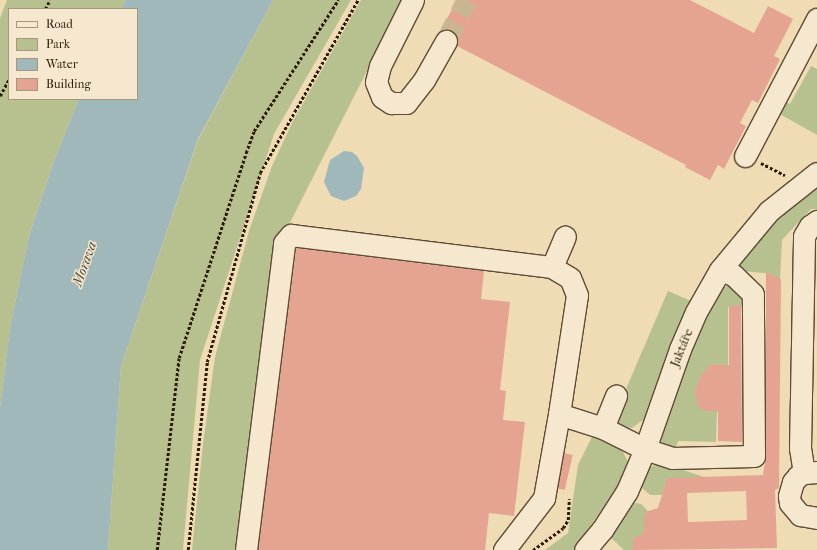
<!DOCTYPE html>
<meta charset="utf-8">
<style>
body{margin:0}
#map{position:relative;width:817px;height:550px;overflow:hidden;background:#efdcb4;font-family:"IM FELL French Canon",serif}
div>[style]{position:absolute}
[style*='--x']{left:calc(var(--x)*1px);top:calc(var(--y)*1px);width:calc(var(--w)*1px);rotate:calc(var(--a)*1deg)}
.green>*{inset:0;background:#b7c18f}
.water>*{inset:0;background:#a0b8b9}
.building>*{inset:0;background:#e5a492;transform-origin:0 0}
.minor-tunnel>*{height:21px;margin-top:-10.5px;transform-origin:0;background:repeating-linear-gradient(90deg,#c9b592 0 21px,transparent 0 31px)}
.path>*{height:2.5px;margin-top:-1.25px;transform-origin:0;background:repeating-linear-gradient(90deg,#2f1a09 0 3px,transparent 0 5px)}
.roads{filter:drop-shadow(1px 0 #5f4a34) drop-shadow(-1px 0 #5f4a34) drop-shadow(0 1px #5f4a34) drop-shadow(0 -1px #5f4a34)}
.minor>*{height:21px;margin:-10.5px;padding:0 10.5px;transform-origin:10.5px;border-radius:10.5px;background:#f5e8ce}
span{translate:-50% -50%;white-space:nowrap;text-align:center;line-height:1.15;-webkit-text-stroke:3px #f5e8ce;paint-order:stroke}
.street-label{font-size:13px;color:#2f1a09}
.water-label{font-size:14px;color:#51493e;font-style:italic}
.legend{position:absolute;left:8px;top:8px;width:130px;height:92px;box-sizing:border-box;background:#f5e8ce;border:1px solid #a6967f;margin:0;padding:5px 7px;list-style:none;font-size:12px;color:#2f1a09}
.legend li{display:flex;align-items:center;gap:8px;height:20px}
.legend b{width:20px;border:1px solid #a6967f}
</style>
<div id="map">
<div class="green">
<i style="clip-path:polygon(7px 0,126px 0,121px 9px,9px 9px,9px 99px,79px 99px,54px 161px,29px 236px,10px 328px,0 408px,0 18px)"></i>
<i style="clip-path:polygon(273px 0,351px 0,274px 134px,200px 360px,183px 550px,108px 550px,121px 366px,198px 140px)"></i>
<i style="clip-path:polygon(361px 0,403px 0,272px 258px,240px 550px,192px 550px,203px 444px,215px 357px,249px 231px,272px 166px,293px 121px)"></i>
<i style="clip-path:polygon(811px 66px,817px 69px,817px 135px,778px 113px,784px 101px,790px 104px)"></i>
<i style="clip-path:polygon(817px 184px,817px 209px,811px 209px,782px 240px,780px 279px,765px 273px,741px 271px,737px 266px,778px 216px)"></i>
<i style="clip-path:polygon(730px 285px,748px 305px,728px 307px,728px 412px,717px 412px,716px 442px,678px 441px,675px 450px,666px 448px,659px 438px,698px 329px,719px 289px)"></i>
<i style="clip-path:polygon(668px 291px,691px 301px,647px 417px,632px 428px,624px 427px,617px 424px,614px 417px)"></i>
<i style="clip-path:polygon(592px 437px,602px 437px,620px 446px,629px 464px,625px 476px,576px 547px,573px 550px,545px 550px,568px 533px,578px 465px)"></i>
<i style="clip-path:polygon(659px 462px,666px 464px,707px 478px,667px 479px,662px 495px,650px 495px,640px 486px,647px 470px)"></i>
<i style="clip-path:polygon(631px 502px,641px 504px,648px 511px,643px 538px,635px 550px,624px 550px,609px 536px)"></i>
</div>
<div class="water">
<i style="clip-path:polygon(126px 0,273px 0,198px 139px,121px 366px,108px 550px,0 550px,0 408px,10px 328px,29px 236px,54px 161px,79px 99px,137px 99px,137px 9px,121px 9px)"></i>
<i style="clip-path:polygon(344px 151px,352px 152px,357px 156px,364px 168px,361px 189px,356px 196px,344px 201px,331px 196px,324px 182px,330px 160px)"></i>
</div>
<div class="building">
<i style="clip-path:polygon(457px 0,690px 0,754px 33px,768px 6px,793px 19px,774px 56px,780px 59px,758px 103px,752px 100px,740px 123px,746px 126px,724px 169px,718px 165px,710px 180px,685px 167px,686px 165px,457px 46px,456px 35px,452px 30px,441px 30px)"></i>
<i style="clip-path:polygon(296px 248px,484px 271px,481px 299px,510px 302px,500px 390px,506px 391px,503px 420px,525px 422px,514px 516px,489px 513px,485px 550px,258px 550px)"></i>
<i style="clip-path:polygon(evenodd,766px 272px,781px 279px,779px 488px,775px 490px,777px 548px,633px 550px,633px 539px,644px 533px,644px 515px,648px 511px,658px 508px,667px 478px,763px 475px,766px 456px,766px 272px,746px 491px,747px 520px,688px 522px,687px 493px,746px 491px)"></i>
<i style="clip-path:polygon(741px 305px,742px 442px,718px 441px,718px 411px,704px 411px,698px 406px,695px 392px,700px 377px,710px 365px,729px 365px,729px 306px)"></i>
<i style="left:564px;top:453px;width:9px;height:36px;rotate:13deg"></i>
</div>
<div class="minor-tunnel">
<i style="--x:446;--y:41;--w:46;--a:-62.9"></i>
</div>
<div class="path">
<i style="--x:45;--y:9;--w:10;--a:-61"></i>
<i style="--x:0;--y:96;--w:19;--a:-62"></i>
<i style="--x:761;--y:163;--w:27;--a:27"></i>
<i style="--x:157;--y:550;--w:193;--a:-83.5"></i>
<i style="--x:179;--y:358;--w:216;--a:-71.9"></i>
<i style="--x:246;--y:153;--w:23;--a:-70"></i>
<i style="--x:254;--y:131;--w:156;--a:-57.3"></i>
<i style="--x:188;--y:550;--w:189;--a:-84.2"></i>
<i style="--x:207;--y:362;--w:196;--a:-74.3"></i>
<i style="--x:260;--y:173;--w:199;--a:-60.5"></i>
<i style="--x:533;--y:550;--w:37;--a:-36"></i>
<i style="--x:563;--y:528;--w:9;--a:-58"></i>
<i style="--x:568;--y:520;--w:21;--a:-87"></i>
</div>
<div class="roads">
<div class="minor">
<i style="--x:413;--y:0;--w:74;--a:116.6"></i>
<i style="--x:380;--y:66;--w:16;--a:104"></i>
<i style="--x:376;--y:82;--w:16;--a:68"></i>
<i style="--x:382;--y:97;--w:11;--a:34"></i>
<i style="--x:391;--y:103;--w:15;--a:0"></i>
<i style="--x:406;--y:103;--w:29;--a:-52"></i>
<i style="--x:424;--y:80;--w:45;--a:-60.6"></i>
<i style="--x:745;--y:156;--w:155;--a:-62.3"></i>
<i style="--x:559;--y:414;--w:120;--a:-81.4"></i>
<i style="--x:577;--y:295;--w:18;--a:-112"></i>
<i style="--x:570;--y:278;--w:21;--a:-149"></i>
<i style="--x:552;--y:267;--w:33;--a:-67"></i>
<i style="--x:603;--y:428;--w:35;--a:-68"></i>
<i style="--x:817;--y:472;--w:13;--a:176"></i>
<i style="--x:804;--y:473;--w:7;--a:153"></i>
<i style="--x:798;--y:476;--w:8;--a:130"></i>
<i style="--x:793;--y:482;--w:15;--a:106"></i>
<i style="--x:789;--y:496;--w:7;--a:82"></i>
<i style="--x:790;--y:503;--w:16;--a:50"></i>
<i style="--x:800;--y:515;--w:17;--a:10"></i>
<i style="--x:804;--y:473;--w:25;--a:-99"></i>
<i style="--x:800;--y:448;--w:212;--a:-88.9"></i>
<i style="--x:804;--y:236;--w:12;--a:-59"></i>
<i style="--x:810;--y:226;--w:9;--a:-36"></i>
<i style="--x:246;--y:550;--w:309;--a:-82.9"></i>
<i style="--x:284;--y:243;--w:11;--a:-49"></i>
<i style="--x:291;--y:235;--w:263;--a:7"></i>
<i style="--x:504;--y:550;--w:66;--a:-52.4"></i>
<i style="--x:544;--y:498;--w:85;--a:-79.9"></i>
<i style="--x:559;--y:414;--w:46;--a:17.7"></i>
<i style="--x:603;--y:428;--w:47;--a:26.6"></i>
<i style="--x:645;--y:449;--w:28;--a:18"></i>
<i style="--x:672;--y:458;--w:82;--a:-1.4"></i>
<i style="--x:754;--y:456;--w:162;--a:-90.4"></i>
<i style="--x:753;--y:294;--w:28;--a:-136"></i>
<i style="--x:733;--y:275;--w:14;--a:-159"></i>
<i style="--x:585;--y:550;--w:26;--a:-50"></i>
<i style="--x:602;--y:530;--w:46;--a:-57.3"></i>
<i style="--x:627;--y:491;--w:46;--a:-66.8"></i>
<i style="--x:645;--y:449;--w:106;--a:-70.7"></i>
<i style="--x:680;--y:349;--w:40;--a:-66.6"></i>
<i style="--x:696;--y:312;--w:48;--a:-60.3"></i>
<i style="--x:720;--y:270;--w:77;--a:-50.3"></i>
<i style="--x:769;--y:211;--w:61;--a:-38.4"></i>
</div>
</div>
<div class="street-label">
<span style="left:682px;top:348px;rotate:-68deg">Jaktáře</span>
</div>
<div class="water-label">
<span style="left:85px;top:264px;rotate:-70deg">Morava</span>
</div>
<ul class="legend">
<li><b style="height:5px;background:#f5e8ce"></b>Road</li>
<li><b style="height:11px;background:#b7c18f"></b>Park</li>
<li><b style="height:11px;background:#a0b8b9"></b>Water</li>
<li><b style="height:11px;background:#e5a492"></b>Building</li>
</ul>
</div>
